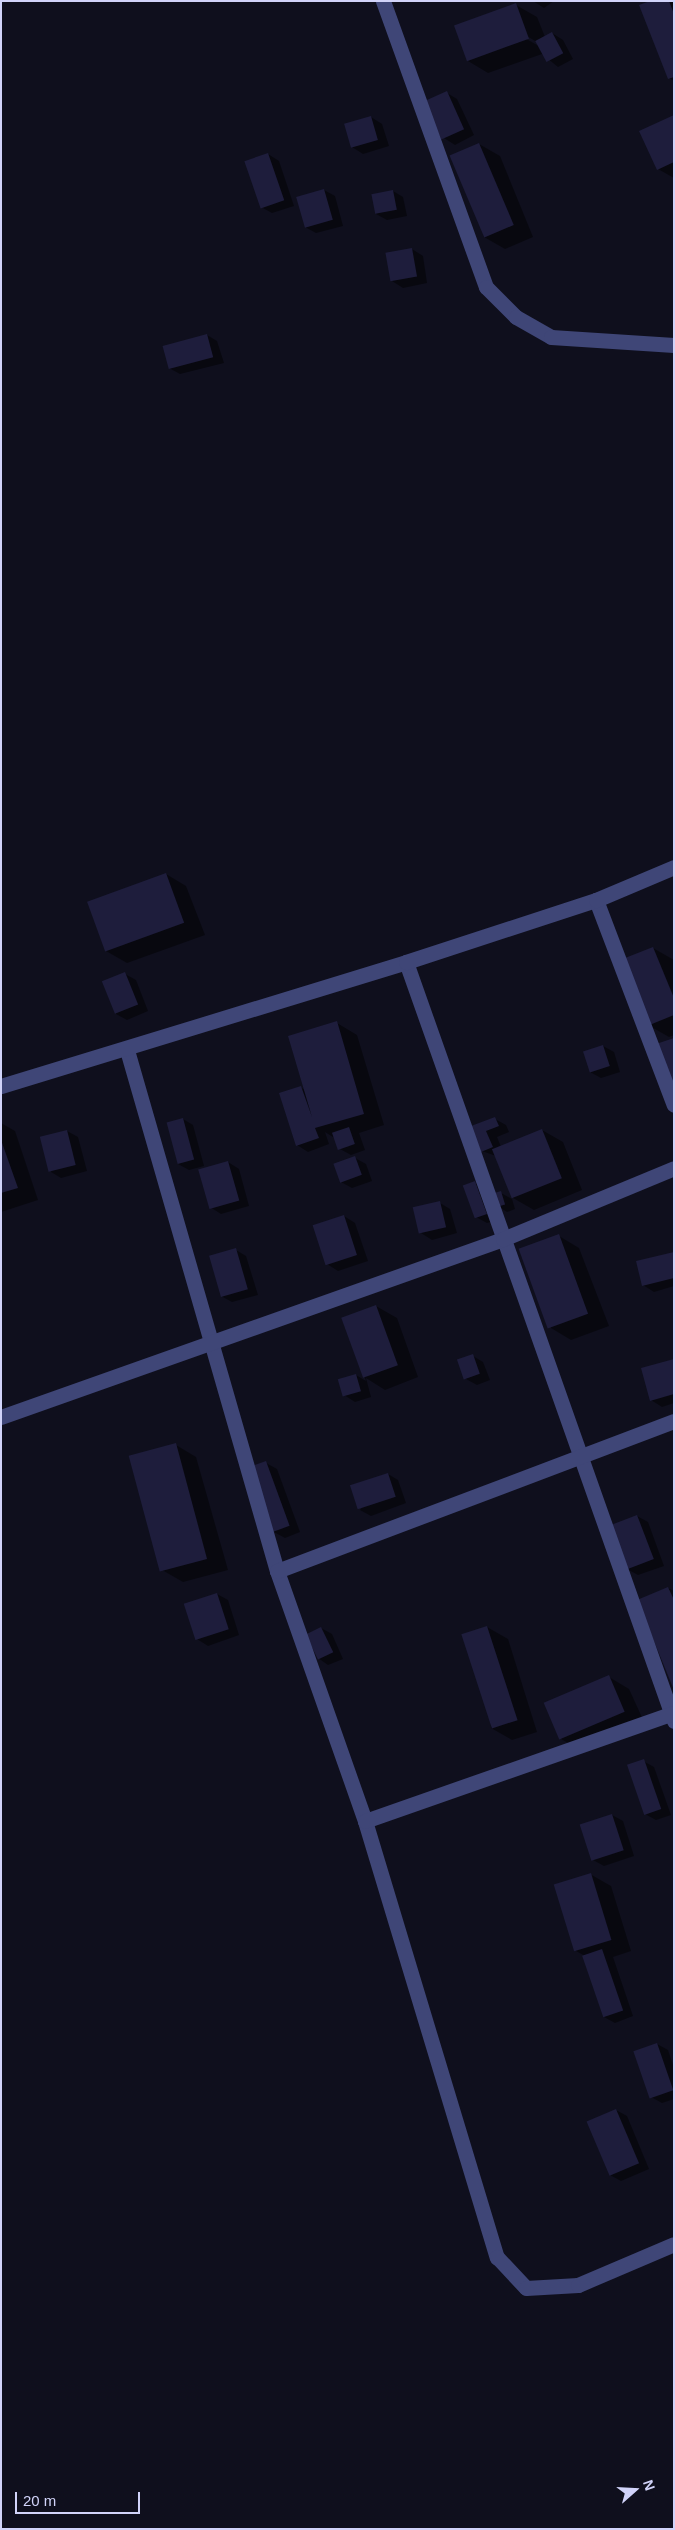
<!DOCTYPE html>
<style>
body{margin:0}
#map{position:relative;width:675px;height:2530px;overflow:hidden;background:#0f0f1d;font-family:Helvetica,sans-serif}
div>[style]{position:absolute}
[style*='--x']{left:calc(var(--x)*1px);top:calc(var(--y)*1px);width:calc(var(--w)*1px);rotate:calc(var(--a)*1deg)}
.shadow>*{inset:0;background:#0007}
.building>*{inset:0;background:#1e1d3c;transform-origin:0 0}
.minor>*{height:15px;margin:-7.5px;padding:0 7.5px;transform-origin:7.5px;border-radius:7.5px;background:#3f4677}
span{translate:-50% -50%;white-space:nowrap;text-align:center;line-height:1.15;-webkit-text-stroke:4.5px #0f0f1d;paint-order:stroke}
.frame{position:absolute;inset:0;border:2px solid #d1d3f9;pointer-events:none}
.north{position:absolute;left:610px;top:2465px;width:50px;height:50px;-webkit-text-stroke:4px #0f0f1d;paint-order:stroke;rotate:71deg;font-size:14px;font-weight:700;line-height:20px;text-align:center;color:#d1d3f9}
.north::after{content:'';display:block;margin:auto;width:18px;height:22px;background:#d1d3f9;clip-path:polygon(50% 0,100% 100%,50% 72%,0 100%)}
.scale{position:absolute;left:15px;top:2492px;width:125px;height:22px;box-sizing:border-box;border:2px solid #d1d3f9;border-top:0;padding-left:6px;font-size:15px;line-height:18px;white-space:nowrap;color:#d1d3f9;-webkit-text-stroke:4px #0f0f1d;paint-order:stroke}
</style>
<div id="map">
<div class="shadow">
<i style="clip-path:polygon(554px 1px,544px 8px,533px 1px)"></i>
<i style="clip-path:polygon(654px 1px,674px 1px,674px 81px,669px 78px)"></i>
<i style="clip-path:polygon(evenodd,516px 5px,537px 17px,545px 37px,552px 33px,563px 40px,573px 59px,558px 67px,542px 54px,488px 73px,468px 61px,516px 5px,525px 35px,537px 42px,537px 45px,523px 37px,525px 35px)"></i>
<i style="clip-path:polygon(447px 93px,457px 99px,474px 135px,455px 145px,444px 138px)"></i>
<i style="clip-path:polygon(674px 116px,674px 178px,658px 169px)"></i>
<i style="clip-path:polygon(371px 117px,382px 124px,389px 146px,363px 154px,352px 147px)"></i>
<i style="clip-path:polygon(479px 144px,500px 156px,533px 237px,505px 249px,484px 237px)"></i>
<i style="clip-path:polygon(268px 154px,279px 161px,294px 206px,272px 213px,261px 207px)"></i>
<i style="clip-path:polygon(324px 190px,335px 196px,343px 226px,316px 233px,305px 227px)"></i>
<i style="clip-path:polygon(393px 191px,403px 197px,407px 216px,387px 220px,376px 214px)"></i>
<i style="clip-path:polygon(412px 249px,423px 256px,427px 283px,403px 288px,392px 281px)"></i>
<i style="clip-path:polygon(207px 335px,217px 341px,224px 363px,180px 374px,169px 368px)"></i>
<i style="clip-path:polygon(166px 874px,186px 886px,205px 935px,127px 963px,106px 951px)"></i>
<i style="clip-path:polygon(653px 948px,674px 960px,674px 1035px,669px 1037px,648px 1025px)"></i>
<i style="clip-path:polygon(125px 974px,136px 980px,148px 1011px,127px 1020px,116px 1014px,104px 982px)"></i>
<i style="clip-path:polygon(337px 1023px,357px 1035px,384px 1125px,359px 1133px,365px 1150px,351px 1155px,340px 1149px,336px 1139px,325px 1132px,329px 1144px,308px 1152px,297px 1145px,300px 1087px,305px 1090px)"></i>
<i style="clip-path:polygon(603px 1046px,614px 1052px,620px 1072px,601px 1078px,590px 1072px)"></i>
<i style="clip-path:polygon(183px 1119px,193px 1125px,204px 1166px,189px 1170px,178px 1164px)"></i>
<i style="clip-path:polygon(495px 1119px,506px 1125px,509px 1132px,497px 1137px,501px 1147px,542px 1130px,563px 1142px,582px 1190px,534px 1210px,513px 1198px,496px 1156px,482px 1151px,472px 1126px)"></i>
<i style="clip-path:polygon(1px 1123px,15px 1131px,38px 1200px,1px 1212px)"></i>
<i style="clip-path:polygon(67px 1131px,78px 1137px,87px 1171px,61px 1178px,51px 1172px)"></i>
<i style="clip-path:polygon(355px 1158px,366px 1164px,372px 1181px,352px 1188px,341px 1182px)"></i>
<i style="clip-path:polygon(228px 1162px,239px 1169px,249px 1206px,221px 1214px,210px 1207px)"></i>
<i style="clip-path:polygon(475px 1183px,486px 1189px,497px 1220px,487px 1223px,476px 1217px)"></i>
<i style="clip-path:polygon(501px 1193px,512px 1199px,515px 1209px,507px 1212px,496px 1205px)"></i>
<i style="clip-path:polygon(440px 1203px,450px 1209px,457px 1233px,432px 1240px,421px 1233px)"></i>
<i style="clip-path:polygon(344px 1216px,355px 1223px,368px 1261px,338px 1271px,327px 1264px)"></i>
<i style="clip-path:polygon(559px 1236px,579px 1248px,609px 1326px,571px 1340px,551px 1328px)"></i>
<i style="clip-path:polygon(236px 1250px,246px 1256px,258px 1295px,232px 1302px,221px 1296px)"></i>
<i style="clip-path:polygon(674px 1253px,674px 1286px,654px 1292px,643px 1285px)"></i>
<i style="clip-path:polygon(376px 1306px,397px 1318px,418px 1377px,385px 1390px,366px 1378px,371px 1397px,355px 1402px,344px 1395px,356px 1375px,366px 1381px,343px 1319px)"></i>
<i style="clip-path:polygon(473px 1356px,483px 1362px,490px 1380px,477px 1385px,466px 1379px,460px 1361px)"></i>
<i style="clip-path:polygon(674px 1360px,674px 1403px,662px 1407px,651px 1400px)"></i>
<i style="clip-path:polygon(176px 1445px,196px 1457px,228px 1570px,183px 1582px,162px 1570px)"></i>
<i style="clip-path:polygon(266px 1463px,277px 1469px,300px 1532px,285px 1538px,274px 1532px)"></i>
<i style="clip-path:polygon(388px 1474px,398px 1480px,406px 1503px,371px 1516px,360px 1510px)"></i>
<i style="clip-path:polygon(637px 1516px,648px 1522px,664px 1566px,638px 1575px,627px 1569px)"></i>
<i style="clip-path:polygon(668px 1588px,674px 1591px,674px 1687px)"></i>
<i style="clip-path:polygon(217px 1594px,228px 1600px,239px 1635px,208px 1646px,197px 1639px)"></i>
<i style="clip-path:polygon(487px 1627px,508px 1639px,537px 1732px,512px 1740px,491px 1728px)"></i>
<i style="clip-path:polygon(321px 1628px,332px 1634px,343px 1659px,328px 1665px,318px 1658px)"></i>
<i style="clip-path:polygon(609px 1677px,629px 1689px,645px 1724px,582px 1751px,561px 1739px)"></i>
<i style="clip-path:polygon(643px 1761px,654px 1767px,671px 1815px,656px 1820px,645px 1814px)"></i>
<i style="clip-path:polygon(612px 1815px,623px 1821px,634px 1856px,604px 1866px,593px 1860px)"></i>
<i style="clip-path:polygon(590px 1874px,611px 1886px,631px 1951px,613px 1957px,633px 2016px,615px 2023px,604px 2017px,585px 1956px,576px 1951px)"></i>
<i style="clip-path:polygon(657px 2044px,668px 2050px,674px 2068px,674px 2099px,662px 2103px,651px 2097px)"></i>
<i style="clip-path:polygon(616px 2110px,627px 2116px,649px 2169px,621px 2181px,610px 2175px,588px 2122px)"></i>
</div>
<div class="building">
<i style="clip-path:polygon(650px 1px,669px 1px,674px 14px,674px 77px,668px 79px,639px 5px)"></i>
<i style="left:516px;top:3px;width:38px;height:66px;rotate:70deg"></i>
<i style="left:552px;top:32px;width:24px;height:19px;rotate:62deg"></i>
<i style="left:447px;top:91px;width:42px;height:25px;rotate:66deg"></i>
<i style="clip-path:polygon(674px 115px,674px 162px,657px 170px,639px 131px)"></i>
<i style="left:371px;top:116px;width:25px;height:28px;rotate:74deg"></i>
<i style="left:479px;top:143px;width:89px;height:32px;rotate:67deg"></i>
<i style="left:268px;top:153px;width:50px;height:25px;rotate:71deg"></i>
<i style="left:324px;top:189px;width:32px;height:29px;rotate:74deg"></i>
<i style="left:393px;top:190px;width:20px;height:22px;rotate:79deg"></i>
<i style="left:412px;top:248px;width:29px;height:27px;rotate:80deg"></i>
<i style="left:207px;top:334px;width:24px;height:46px;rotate:75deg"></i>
<i style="left:166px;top:873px;width:53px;height:84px;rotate:70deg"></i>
<i style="clip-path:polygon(653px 947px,674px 998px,674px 1015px,647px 1026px,620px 960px)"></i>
<i style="left:125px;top:972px;width:35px;height:25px;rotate:68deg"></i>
<i style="clip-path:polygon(337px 1021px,364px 1114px,315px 1128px,319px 1138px,296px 1146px,279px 1093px,301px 1086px,312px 1117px,288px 1036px)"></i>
<i style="clip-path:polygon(674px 1038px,674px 1087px,656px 1044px)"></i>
<i style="left:603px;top:1045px;width:22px;height:21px;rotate:72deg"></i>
<i style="clip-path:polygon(495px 1117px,499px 1126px,486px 1131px,493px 1147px,481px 1152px,471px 1126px)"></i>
<i style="left:183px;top:1118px;width:43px;height:17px;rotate:75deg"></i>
<i style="left:349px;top:1127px;width:18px;height:18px;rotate:71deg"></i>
<i style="left:542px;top:1129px;width:53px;height:54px;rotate:68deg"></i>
<i style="left:67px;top:1130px;width:36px;height:28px;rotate:76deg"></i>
<i style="clip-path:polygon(1px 1140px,18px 1188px,1px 1193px)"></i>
<i style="left:355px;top:1156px;width:20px;height:23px;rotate:70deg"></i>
<i style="left:228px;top:1161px;width:41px;height:31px;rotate:74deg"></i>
<i style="left:475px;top:1181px;width:35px;height:13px;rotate:70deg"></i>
<i style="left:501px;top:1191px;width:14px;height:10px;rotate:73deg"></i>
<i style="left:440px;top:1201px;width:27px;height:28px;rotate:77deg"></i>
<i style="left:344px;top:1215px;width:42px;height:33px;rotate:72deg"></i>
<i style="left:559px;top:1234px;width:85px;height:43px;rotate:70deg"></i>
<i style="left:236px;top:1248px;width:43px;height:28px;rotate:74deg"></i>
<i style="clip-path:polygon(674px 1252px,674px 1278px,642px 1286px,636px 1261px)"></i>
<i style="left:376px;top:1305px;width:64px;height:37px;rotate:70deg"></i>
<i style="left:473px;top:1354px;width:21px;height:17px;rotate:71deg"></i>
<i style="clip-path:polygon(674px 1359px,674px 1394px,650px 1401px,641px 1368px)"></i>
<i style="left:356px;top:1374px;width:18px;height:19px;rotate:74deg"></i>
<i style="left:176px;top:1443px;width:120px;height:49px;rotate:75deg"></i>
<i style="left:266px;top:1461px;width:69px;height:18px;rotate:70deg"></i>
<i style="left:388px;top:1473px;width:25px;height:40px;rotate:72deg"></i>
<i style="left:637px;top:1515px;width:47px;height:30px;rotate:69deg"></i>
<i style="clip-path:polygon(668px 1587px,674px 1600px,674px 1690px,637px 1600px)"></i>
<i style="left:217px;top:1593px;width:38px;height:35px;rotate:72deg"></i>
<i style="left:487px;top:1626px;width:99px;height:27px;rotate:72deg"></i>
<i style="left:321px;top:1627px;width:28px;height:17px;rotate:64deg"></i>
<i style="left:609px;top:1675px;width:40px;height:71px;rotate:67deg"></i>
<i style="left:644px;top:1759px;width:53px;height:18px;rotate:71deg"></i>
<i style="left:612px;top:1814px;width:38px;height:34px;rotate:72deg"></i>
<i style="left:591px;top:1873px;width:70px;height:39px;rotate:73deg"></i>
<i style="left:602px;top:1949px;width:65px;height:21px;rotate:71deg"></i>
<i style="left:657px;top:2043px;width:50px;height:25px;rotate:71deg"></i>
<i style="left:616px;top:2109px;width:59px;height:32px;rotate:67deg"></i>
</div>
<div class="minor">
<i style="--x:383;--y:1;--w:304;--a:70.2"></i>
<i style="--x:486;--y:287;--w:42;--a:45"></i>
<i style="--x:516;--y:317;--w:40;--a:29.7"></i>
<i style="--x:551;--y:337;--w:123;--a:3.7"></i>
<i style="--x:596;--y:900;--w:219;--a:69.2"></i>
<i style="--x:406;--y:962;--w:805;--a:70.55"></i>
<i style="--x:127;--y:1050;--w:542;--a:73.94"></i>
<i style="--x:277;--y:1571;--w:265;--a:70.6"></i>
<i style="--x:365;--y:1821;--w:456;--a:73.2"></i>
<i style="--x:497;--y:2257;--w:42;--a:46.9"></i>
<i style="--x:526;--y:2288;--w:52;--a:-3.3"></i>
<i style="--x:578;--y:2285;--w:104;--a:-23.1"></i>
<i style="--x:1;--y:1086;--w:424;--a:-17"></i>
<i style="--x:406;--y:962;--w:200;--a:-18.1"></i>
<i style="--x:596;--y:900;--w:85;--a:-22.9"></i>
<i style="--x:1;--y:1417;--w:533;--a:-19.52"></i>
<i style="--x:503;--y:1239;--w:185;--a:-22.5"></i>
<i style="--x:277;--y:1571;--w:424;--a:-20.7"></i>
<i style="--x:365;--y:1821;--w:327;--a:-19.3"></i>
</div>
<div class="frame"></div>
<div class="north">N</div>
<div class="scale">20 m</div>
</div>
